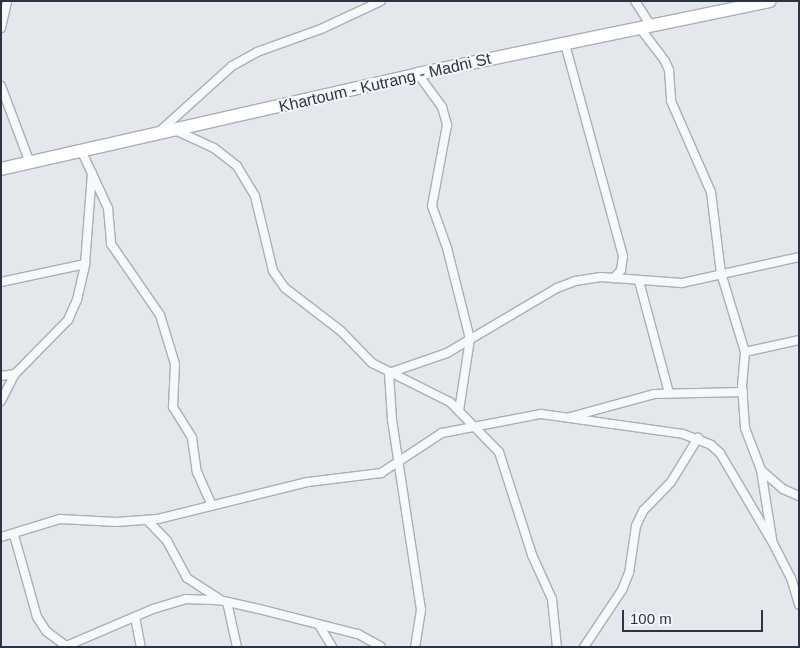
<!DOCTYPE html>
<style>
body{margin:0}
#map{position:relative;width:800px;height:648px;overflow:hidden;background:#e4e7ec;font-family:Helvetica,sans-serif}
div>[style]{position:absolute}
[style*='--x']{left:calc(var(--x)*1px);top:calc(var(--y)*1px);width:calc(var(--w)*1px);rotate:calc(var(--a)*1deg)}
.roads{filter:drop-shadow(1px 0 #a9aeb7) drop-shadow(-1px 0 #a9aeb7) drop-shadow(0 1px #a9aeb7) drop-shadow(0 -1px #a9aeb7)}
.minor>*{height:8px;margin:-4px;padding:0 4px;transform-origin:4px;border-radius:4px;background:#f7f8fa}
.trunk>*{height:12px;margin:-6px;padding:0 6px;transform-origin:6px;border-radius:6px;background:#fff}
span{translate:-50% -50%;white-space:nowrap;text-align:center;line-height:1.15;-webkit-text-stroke:4px #f4f6f9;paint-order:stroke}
.street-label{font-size:16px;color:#2b3445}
.frame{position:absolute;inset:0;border:2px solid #2b3445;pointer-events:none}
.scale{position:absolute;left:622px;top:610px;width:141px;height:22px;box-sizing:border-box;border:2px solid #2b3445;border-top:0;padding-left:6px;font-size:15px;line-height:18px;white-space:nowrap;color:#2b3445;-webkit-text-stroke:4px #f4f6f9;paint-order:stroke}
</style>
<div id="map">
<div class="roads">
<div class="minor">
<i style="--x:635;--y:1;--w:30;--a:57"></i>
<i style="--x:1;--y:28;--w:28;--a:-77"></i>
<i style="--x:640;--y:28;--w:41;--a:52.9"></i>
<i style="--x:665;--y:61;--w:10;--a:66"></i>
<i style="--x:669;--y:70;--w:31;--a:86"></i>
<i style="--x:671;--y:101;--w:99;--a:66.3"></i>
<i style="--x:711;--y:192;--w:82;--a:83"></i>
<i style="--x:721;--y:273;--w:83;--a:73.1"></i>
<i style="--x:745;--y:352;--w:33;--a:95"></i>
<i style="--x:742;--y:385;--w:43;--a:86"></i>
<i style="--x:745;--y:428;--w:45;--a:69.1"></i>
<i style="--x:761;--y:470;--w:70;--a:80.9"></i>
<i style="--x:565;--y:44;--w:220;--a:74.7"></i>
<i style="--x:623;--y:256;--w:14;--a:98"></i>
<i style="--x:621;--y:270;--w:11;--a:131"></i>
<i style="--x:418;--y:74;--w:41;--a:54"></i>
<i style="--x:442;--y:107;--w:19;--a:74"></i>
<i style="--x:447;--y:125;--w:82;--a:100.5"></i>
<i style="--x:432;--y:206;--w:45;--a:70.3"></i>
<i style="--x:447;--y:248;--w:94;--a:75.8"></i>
<i style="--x:470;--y:339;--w:73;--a:98.7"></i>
<i style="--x:1;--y:86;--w:82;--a:69.4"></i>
<i style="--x:175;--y:130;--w:43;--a:24.8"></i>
<i style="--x:214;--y:148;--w:29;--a:38"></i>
<i style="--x:237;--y:166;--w:35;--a:59"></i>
<i style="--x:255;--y:196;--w:77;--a:76.5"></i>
<i style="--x:273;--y:271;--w:21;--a:55"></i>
<i style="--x:285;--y:288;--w:71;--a:37.5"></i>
<i style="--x:341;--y:331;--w:45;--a:45.9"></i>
<i style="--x:372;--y:363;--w:87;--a:26.6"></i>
<i style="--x:450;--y:402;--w:70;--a:45.6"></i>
<i style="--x:499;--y:452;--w:108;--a:72.2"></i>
<i style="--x:532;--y:555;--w:48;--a:65.6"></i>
<i style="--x:552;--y:599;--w:48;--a:84.1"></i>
<i style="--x:160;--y:131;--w:97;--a:-42.1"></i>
<i style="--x:232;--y:66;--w:29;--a:-29"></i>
<i style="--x:257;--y:52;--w:68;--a:-19.8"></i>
<i style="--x:321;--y:29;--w:66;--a:-25"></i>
<i style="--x:82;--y:152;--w:62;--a:65.1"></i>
<i style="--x:108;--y:208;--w:36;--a:85"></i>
<i style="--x:111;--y:244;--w:86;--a:55.4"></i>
<i style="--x:160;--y:315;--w:51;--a:73"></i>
<i style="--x:175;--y:364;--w:43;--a:92.7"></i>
<i style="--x:173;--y:407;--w:36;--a:58"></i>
<i style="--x:192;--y:438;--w:34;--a:82"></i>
<i style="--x:197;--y:472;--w:35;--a:66"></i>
<i style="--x:639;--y:281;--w:116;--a:75"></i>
<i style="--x:1;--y:282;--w:86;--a:-12.1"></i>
<i style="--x:745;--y:352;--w:55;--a:-12.5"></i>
<i style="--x:389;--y:373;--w:61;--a:-19"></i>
<i style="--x:447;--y:353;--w:128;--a:-30.6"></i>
<i style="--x:557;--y:288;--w:19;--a:-21"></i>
<i style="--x:575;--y:281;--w:26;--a:-9"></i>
<i style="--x:601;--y:277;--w:81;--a:4.2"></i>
<i style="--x:682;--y:283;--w:120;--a:-12.5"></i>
<i style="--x:389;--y:373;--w:47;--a:86.3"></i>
<i style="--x:392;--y:420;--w:192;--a:81.3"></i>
<i style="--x:421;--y:610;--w:37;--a:99"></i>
<i style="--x:1;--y:376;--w:14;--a:-8"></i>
<i style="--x:1;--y:401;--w:30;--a:-63"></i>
<i style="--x:15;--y:374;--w:76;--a:-45.5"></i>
<i style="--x:68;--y:320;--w:22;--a:-66"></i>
<i style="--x:77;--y:300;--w:37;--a:-77"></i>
<i style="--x:85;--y:264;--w:91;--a:-85.6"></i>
<i style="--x:570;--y:417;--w:87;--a:-15.3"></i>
<i style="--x:654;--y:394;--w:89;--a:-1.3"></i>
<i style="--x:761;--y:470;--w:29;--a:41"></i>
<i style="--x:783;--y:489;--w:17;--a:24"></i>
<i style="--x:147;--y:520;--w:29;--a:46"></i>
<i style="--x:167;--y:541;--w:42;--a:61.6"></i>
<i style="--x:187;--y:578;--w:38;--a:33"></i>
<i style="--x:14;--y:535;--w:85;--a:74.3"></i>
<i style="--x:37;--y:617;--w:17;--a:57"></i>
<i style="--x:46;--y:631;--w:25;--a:37"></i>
<i style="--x:1;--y:537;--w:62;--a:-17"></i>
<i style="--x:60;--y:519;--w:56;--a:3.1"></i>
<i style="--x:116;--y:522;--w:42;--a:-4.1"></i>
<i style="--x:158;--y:519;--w:154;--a:-13.9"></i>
<i style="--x:308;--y:482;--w:74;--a:-7"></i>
<i style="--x:381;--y:473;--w:73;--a:-33.3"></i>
<i style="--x:442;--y:433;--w:101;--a:-10.9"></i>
<i style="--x:541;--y:414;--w:143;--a:8"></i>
<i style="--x:683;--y:434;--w:30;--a:21"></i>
<i style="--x:711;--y:445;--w:12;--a:42"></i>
<i style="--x:720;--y:453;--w:104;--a:59.5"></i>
<i style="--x:773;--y:543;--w:39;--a:63"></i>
<i style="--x:791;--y:578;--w:28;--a:73"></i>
<i style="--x:227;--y:602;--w:46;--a:77.5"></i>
<i style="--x:135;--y:617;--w:31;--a:79"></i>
<i style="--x:319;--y:625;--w:26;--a:59"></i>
<i style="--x:64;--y:647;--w:97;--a:-23.1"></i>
<i style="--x:153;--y:609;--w:34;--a:-17"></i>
<i style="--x:185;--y:599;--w:34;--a:2"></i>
<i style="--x:219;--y:600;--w:41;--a:12.7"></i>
<i style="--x:259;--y:609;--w:102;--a:14.2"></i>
<i style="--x:358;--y:634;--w:26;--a:29"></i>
<i style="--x:584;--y:647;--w:69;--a:-56.3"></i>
<i style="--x:622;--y:590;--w:18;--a:-68"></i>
<i style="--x:629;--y:573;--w:48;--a:-81.5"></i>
<i style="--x:636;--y:526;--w:17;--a:-65"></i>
<i style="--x:643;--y:511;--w:40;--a:-46"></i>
<i style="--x:671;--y:482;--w:52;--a:-58.5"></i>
</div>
<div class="trunk">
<i style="--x:1;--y:169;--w:428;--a:-12.8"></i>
<i style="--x:418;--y:74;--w:359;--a:-11.7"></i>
</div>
</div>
<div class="street-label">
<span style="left:385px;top:83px;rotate:-13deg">Khartoum - Kutrang - Madni St</span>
</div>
<div class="frame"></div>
<div class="scale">100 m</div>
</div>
